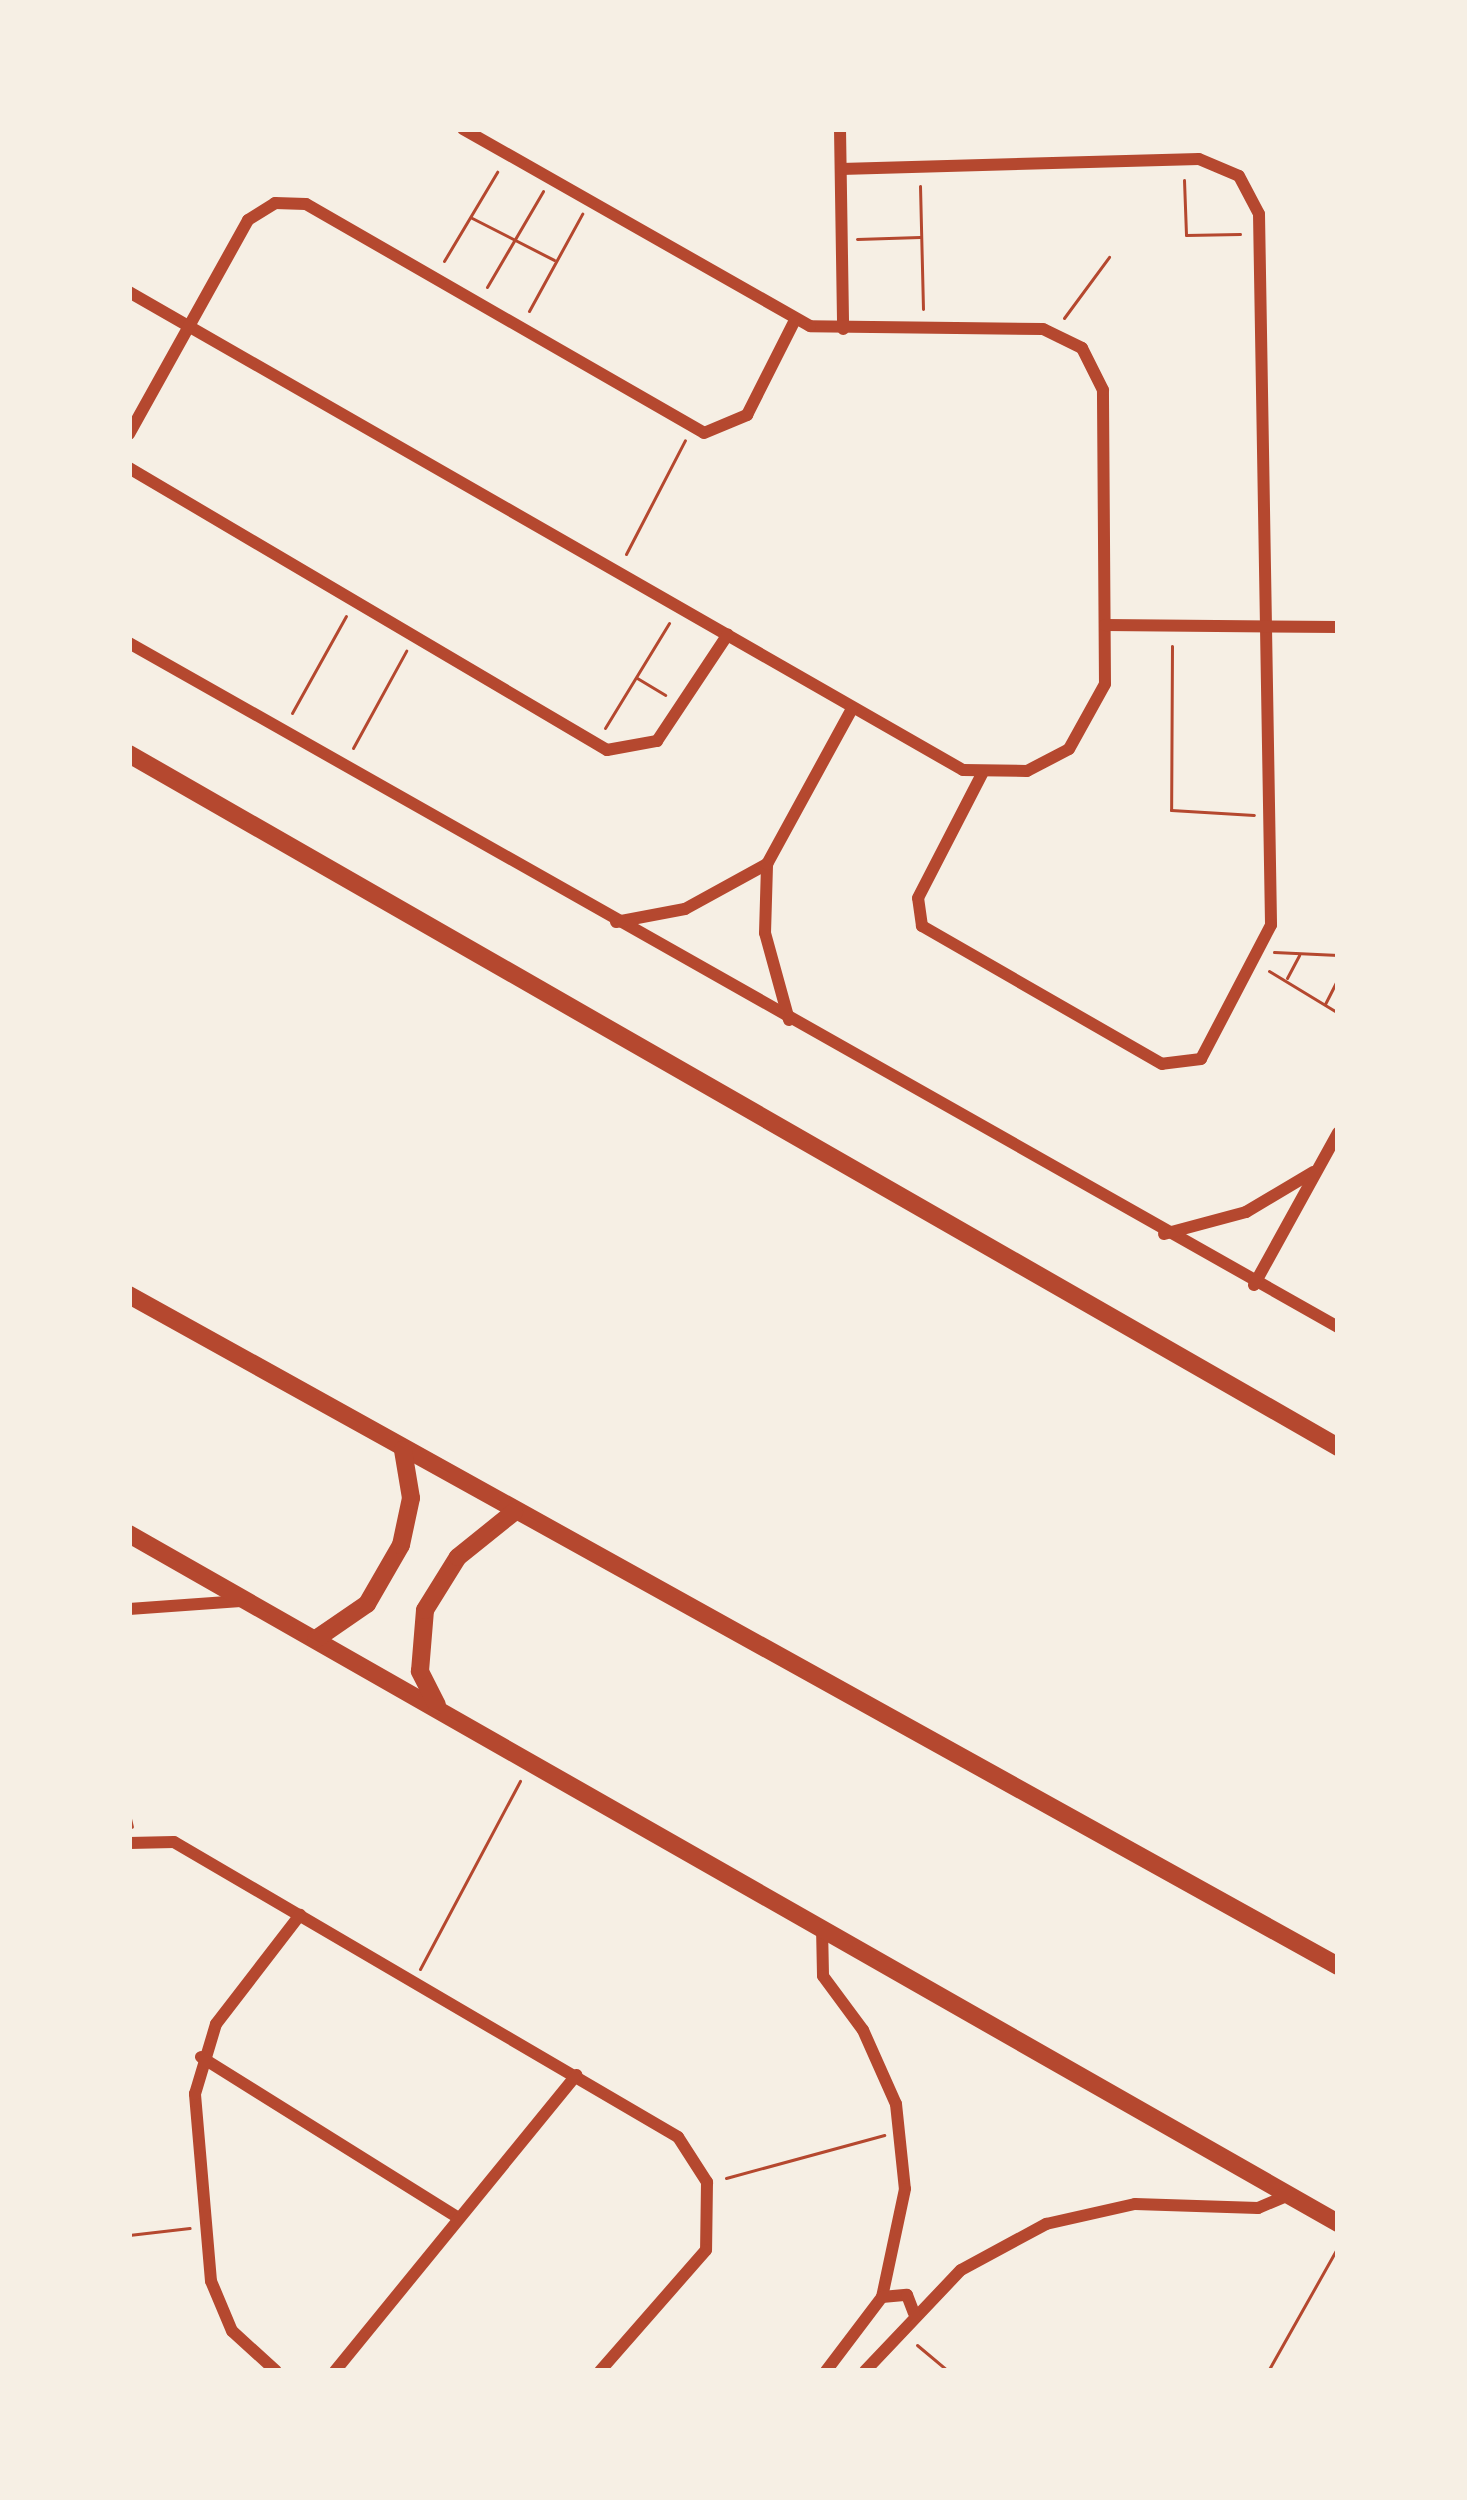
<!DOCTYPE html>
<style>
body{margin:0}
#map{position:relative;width:1467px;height:2500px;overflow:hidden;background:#f6efe4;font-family:"DejaVu Sans",sans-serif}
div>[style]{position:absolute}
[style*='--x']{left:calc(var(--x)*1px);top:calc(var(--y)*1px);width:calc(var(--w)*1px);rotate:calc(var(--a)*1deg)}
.path>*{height:3px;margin:-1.5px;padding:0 1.5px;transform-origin:1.5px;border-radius:1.5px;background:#b5482f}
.minor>*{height:12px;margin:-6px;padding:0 6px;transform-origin:6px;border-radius:6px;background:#b5482f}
.secondary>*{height:18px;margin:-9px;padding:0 9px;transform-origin:9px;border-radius:9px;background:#b5482f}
span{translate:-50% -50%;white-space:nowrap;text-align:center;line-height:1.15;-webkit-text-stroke:9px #f6efe4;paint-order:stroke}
.frame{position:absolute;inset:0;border:132px solid #f6efe4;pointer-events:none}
</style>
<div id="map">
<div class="path">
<i style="--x:1184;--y:180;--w:55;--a:87.9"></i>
<i style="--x:1186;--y:235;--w:54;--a:-1.1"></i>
<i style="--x:920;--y:186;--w:123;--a:88.6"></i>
<i style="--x:472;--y:218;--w:92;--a:27.1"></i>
<i style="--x:857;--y:239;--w:63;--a:-1.8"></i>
<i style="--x:444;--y:261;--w:104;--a:-59.2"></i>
<i style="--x:487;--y:287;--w:111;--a:-59.7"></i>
<i style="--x:529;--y:311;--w:111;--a:-61.3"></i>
<i style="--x:1064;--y:318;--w:76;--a:-53.6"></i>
<i style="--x:626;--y:554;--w:128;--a:-62.6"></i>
<i style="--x:1172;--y:646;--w:164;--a:90.3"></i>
<i style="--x:1171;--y:810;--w:83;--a:3.4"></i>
<i style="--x:637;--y:678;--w:33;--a:31"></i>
<i style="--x:292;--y:713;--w:111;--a:-60.9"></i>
<i style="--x:605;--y:728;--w:123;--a:-58.6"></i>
<i style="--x:353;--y:748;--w:111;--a:-61.3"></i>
<i style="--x:1274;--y:952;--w:64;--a:2.7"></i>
<i style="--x:1269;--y:971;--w:81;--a:31.3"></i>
<i style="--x:1287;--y:978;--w:26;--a:-62"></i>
<i style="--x:1325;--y:1004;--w:28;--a:-63"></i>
<i style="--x:129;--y:1814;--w:13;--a:77"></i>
<i style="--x:420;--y:1969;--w:213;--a:-62"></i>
<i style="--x:726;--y:2178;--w:164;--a:-15.2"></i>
<i style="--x:129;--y:2235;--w:61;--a:-6.5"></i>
<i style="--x:917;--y:2345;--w:40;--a:40"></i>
<i style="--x:1268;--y:2371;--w:142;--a:-60.6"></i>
</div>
<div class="minor">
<i style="--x:840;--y:129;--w:200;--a:89.1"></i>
<i style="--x:841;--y:169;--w:358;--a:-1.6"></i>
<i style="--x:1199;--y:159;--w:43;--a:23"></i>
<i style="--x:1239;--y:176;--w:43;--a:62.2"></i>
<i style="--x:1259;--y:214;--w:711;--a:89.03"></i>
<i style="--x:1271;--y:925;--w:151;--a:117.6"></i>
<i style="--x:1201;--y:1059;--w:39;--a:173"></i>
<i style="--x:1162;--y:1064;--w:277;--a:-150.1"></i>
<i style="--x:922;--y:926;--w:28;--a:-98"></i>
<i style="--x:918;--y:898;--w:140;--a:-62.7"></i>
<i style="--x:129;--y:292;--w:961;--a:29.82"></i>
<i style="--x:963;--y:770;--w:64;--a:0.9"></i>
<i style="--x:1027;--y:771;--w:47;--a:-27.6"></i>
<i style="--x:1069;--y:749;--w:74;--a:-61"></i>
<i style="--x:1105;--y:684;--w:294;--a:-90.4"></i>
<i style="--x:1103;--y:390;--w:47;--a:-116.6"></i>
<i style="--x:1082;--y:348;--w:43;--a:-154"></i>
<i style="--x:1043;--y:329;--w:233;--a:-179.3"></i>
<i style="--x:810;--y:326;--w:399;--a:-150.4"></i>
<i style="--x:129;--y:434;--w:245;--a:-60.9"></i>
<i style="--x:248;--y:220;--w:32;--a:-32"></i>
<i style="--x:275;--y:203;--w:31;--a:2"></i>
<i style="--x:306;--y:204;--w:459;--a:29.9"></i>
<i style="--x:704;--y:433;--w:47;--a:-22.7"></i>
<i style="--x:747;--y:415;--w:106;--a:-63.2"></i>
<i style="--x:129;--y:468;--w:555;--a:30.54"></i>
<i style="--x:607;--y:750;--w:51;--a:-10.2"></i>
<i style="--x:657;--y:741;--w:128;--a:-56.4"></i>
<i style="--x:1105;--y:625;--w:233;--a:0.5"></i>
<i style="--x:129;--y:643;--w:1389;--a:29.5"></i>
<i style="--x:616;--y:922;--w:70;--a:-10.7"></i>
<i style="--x:685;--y:909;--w:94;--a:-28.8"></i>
<i style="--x:789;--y:1020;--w:90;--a:-105.4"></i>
<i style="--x:765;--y:933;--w:69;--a:-88.3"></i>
<i style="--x:767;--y:864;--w:177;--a:-61.3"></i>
<i style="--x:1164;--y:1234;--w:85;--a:-15"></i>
<i style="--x:1246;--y:1212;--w:78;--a:-30.8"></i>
<i style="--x:1254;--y:1285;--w:174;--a:-61.1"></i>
<i style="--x:129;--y:1609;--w:112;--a:-4.1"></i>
<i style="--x:129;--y:1843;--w:45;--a:-1.3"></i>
<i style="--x:174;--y:1842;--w:584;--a:30.34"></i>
<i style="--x:678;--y:2137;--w:54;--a:57.2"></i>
<i style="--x:707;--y:2182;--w:68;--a:90.8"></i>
<i style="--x:706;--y:2250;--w:161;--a:131.2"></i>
<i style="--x:822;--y:1927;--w:49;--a:88.8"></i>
<i style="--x:823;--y:1976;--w:67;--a:53.5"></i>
<i style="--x:863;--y:2030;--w:81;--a:66"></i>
<i style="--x:896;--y:2104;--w:85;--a:84"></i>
<i style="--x:905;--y:2189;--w:110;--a:102"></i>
<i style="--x:882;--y:2297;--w:93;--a:127.1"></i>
<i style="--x:201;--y:2057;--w:304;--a:32"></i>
<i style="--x:882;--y:2297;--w:25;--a:-5"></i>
<i style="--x:907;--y:2295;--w:19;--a:69"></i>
<i style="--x:276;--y:2371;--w:59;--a:-137.7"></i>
<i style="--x:232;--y:2331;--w:54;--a:-112.8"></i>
<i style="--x:211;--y:2281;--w:188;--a:-94.9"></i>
<i style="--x:195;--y:2094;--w:73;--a:-73.3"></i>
<i style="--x:216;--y:2024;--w:138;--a:-52.4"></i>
<i style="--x:335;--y:2371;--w:382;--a:-50.8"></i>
<i style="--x:865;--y:2371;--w:139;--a:-46.5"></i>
<i style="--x:961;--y:2270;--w:97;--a:-28.4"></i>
<i style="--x:1046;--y:2224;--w:91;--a:-12.7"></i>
<i style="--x:1135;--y:2204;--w:123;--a:1.9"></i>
<i style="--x:1258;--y:2208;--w:33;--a:-23"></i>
</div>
<div class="secondary">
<i style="--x:129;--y:754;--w:1394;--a:29.82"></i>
<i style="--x:129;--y:1295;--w:1383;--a:29.03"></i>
<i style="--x:129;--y:1534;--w:1392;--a:29.68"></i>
<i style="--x:316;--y:1639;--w:62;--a:-34.5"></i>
<i style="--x:367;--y:1604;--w:68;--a:-60"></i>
<i style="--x:401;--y:1545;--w:48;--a:-78"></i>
<i style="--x:411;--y:1498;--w:49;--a:-99.5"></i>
<i style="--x:437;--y:1705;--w:38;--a:-117"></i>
<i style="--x:420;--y:1671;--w:61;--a:-85.3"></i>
<i style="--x:425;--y:1610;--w:62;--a:-58.1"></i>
<i style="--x:458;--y:1557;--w:72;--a:-38.8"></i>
</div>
<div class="frame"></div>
</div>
